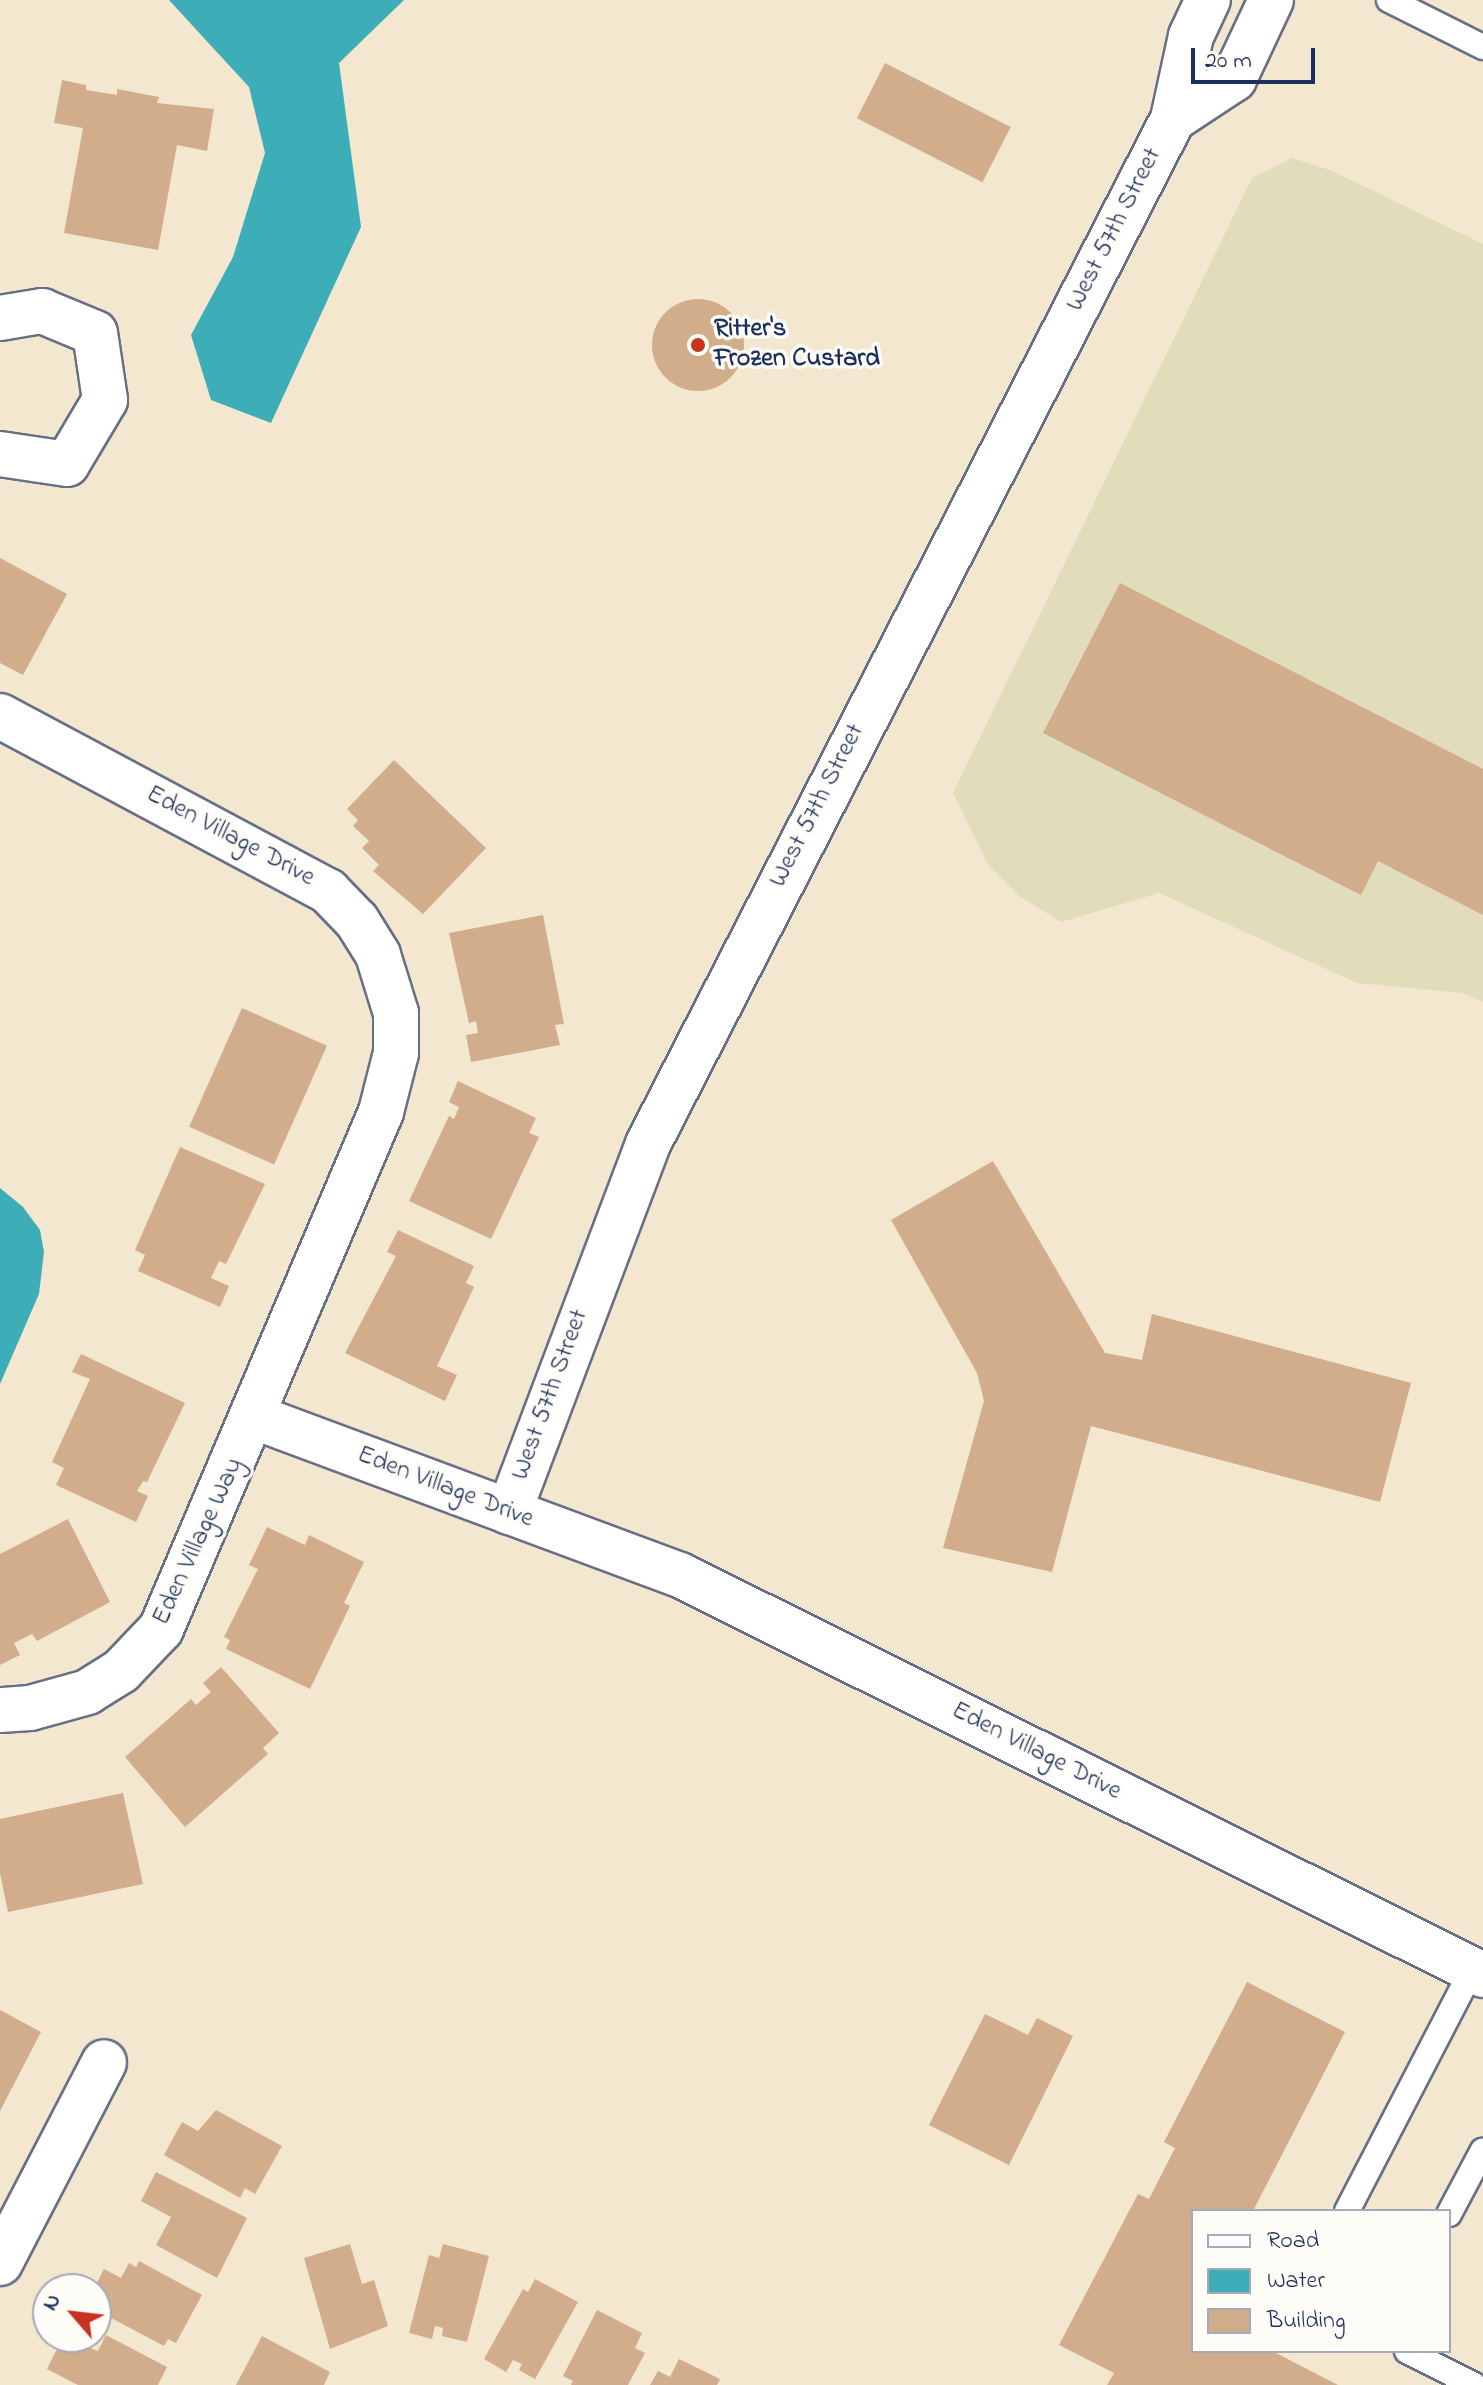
<!DOCTYPE html>
<style>
body{margin:0}
#map{position:relative;width:1483px;height:2385px;overflow:hidden;background:#f4e7cf;font-family:"Indie Flower",sans-serif}
div>[style]{position:absolute}
[style*='--x']{left:calc(var(--x)*1px);top:calc(var(--y)*1px);width:calc(var(--w)*1px);rotate:calc(var(--a)*1deg)}
.built>*{inset:0;background:#e1dcba}
.water>*{inset:0;background:#3daeb7}
.building>*{inset:0;background:#d1ad8b;transform-origin:0 0}
.round{border-radius:50%}
.roads{filter:drop-shadow(2px 0 #676f86) drop-shadow(-2px 0 #676f86) drop-shadow(0 2px #676f86) drop-shadow(0 -2px #676f86)}
.lane>*{height:24px;margin:-12px;padding:0 12px;transform-origin:12px;border-radius:12px;background:#fff}
.street>*{height:44px;margin:-22px;padding:0 22px;transform-origin:22px;border-radius:22px;background:#fff}
.dots>*{width:22px;height:22px;translate:-50% -50%;box-sizing:border-box;border:4px solid #fdfcf7;border-radius:50%}
span{translate:-50% -50%;white-space:nowrap;text-align:center;line-height:1.15;-webkit-text-stroke:7px #fdfcf7;paint-order:stroke}
.street-label{font-size:26px;color:#1b2f5e}
.poi-label{font-size:26px;color:#1b2f5e;font-weight:700}
.left{translate:0 -50%;text-align:left}
.legend{position:absolute;left:1191px;top:2209px;width:260px;height:144px;box-sizing:border-box;background:#fdfcf7;border:2px solid #a3aaba;margin:0;padding:10px 14px;list-style:none;font-size:24px;color:#1b2f5e}
.legend li{display:flex;align-items:center;gap:16px;height:40px}
.legend b{width:40px;border:2px solid #a3aaba}
.north{position:absolute;left:32px;top:2273px;width:80px;height:80px;box-sizing:border-box;background:#fdfcf7;border:2px solid #a3aaba;border-radius:50%;rotate:298deg;font-size:22px;font-weight:700;line-height:32px;text-align:center;color:#1b2f5e}
.north::after{content:'';display:block;margin:auto;width:28px;height:36px;background:#c8321e;clip-path:polygon(50% 0,100% 100%,50% 72%,0 100%)}
.scale{position:absolute;left:1191px;top:48px;width:124px;height:36px;box-sizing:border-box;border:4px solid #1b2f5e;border-top:0;padding-left:10px;font-size:24px;line-height:28px;white-space:nowrap;color:#1b2f5e;-webkit-text-stroke:6px #fdfcf7;paint-order:stroke}
</style>
<div id="map">
<div class="built">
<i style="clip-path:polygon(1292px 158px,1330px 170px,1483px 244px,1483px 1002px,1463px 993px,1357px 983px,1159px 893px,1061px 922px,1019px 896px,989px 866px,953px 793px,1252px 178px)"></i>
</div>
<div class="water">
<i style="clip-path:polygon(169px 0,404px 0,339px 63px,361px 227px,271px 423px,211px 400px,191px 335px,233px 257px,265px 153px,249px 87px)"></i>
<i style="clip-path:polygon(0 1188px,23px 1207px,40px 1230px,44px 1252px,39px 1294px,0 1384px)"></i>
</div>
<div class="building">
<i style="left:885px;top:63px;width:141px;height:62px;rotate:27deg"></i>
<i style="clip-path:polygon(62px 80px,86px 85px,86px 90px,117px 95px,117px 89px,159px 97px,157px 103px,214px 109px,207px 151px,177px 145px,158px 250px,64px 233px,83px 128px,54px 123px)"></i>
<i class="round" style="left:652px;top:299px;width:92px;height:92px"></i>
<i style="clip-path:polygon(0 558px,67px 594px,23px 675px,0 663px)"></i>
<i style="clip-path:polygon(1120px 583px,1483px 769px,1483px 915px,1378px 861px,1361px 895px,1043px 733px)"></i>
<i style="clip-path:polygon(394px 760px,486px 848px,423px 914px,373px 871px,379px 865px,362px 848px,369px 841px,353px 826px,358px 820px,347px 809px)"></i>
<i style="clip-path:polygon(543px 915px,564px 1024px,555px 1025px,560px 1045px,471px 1062px,466px 1035px,478px 1033px,476px 1021px,469px 1023px,449px 933px)"></i>
<i style="left:242px;top:1008px;width:93px;height:130px;rotate:24deg"></i>
<i style="clip-path:polygon(458px 1081px,536px 1118px,529px 1133px,539px 1137px,491px 1239px,409px 1201px,449px 1116px,454px 1119px,459px 1107px,449px 1102px)"></i>
<i style="clip-path:polygon(180px 1147px,265px 1184px,226px 1264px,219px 1261px,211px 1278px,229px 1286px,220px 1307px,138px 1271px,145px 1255px,135px 1250px)"></i>
<i style="clip-path:polygon(993px 1161px,1105px 1353px,1142px 1360px,1152px 1314px,1411px 1383px,1380px 1502px,1091px 1426px,1052px 1572px,943px 1548px,984px 1401px,977px 1373px,891px 1220px)"></i>
<i style="clip-path:polygon(398px 1230px,474px 1266px,466px 1283px,474px 1287px,437px 1366px,457px 1375px,445px 1401px,345px 1353px,396px 1256px,387px 1252px)"></i>
<i style="clip-path:polygon(81px 1354px,185px 1403px,147px 1482px,143px 1481px,137px 1491px,148px 1496px,136px 1522px,56px 1485px,64px 1468px,52px 1462px,90px 1379px,72px 1372px)"></i>
<i style="clip-path:polygon(68px 1519px,110px 1602px,37px 1641px,32px 1634px,14px 1643px,20px 1655px,0 1665px,0 1554px)"></i>
<i style="clip-path:polygon(267px 1527px,305px 1545px,309px 1535px,364px 1562px,344px 1603px,350px 1606px,310px 1689px,226px 1649px,230px 1640px,224px 1637px,258px 1569px,249px 1565px)"></i>
<i style="clip-path:polygon(221px 1667px,279px 1733px,263px 1748px,268px 1754px,185px 1827px,125px 1757px,191px 1699px,196px 1705px,211px 1692px,203px 1683px)"></i>
<i style="clip-path:polygon(123px 1793px,143px 1884px,8px 1912px,0 1873px,0 1819px)"></i>
<i style="clip-path:polygon(1247px 1982px,1345px 2032px,1253px 2211px,1193px 2211px,1193px 2351px,1272px 2351px,1338px 2385px,1107px 2385px,1114px 2373px,1059px 2345px,1138px 2194px,1149px 2199px,1175px 2148px,1164px 2142px)"></i>
<i style="clip-path:polygon(0 2010px,41px 2032px,0 2111px)"></i>
<i style="clip-path:polygon(985px 2014px,1028px 2035px,1037px 2018px,1073px 2036px,1009px 2165px,929px 2125px)"></i>
<i style="clip-path:polygon(216px 2110px,282px 2146px,255px 2194px,245px 2188px,240px 2198px,164px 2155px,182px 2122px,198px 2131px)"></i>
<i style="clip-path:polygon(156px 2172px,247px 2218px,217px 2278px,156px 2245px,171px 2217px,141px 2201px)"></i>
<i style="clip-path:polygon(350px 2244px,362px 2284px,374px 2280px,388px 2326px,330px 2349px,304px 2258px)"></i>
<i style="clip-path:polygon(443px 2244px,489px 2256px,467px 2342px,442px 2336px,443px 2328px,435px 2326px,432px 2339px,409px 2333px,429px 2255px,439px 2258px)"></i>
<i style="clip-path:polygon(139px 2261px,202px 2295px,176px 2343px,168px 2339px,164px 2346px,96px 2310px,94px 2289px,104px 2269px,121px 2278px,129px 2263px,136px 2267px)"></i>
<i style="clip-path:polygon(535px 2279px,578px 2302px,535px 2379px,519px 2370px,522px 2364px,513px 2360px,506px 2372px,484px 2359px,523px 2289px,528px 2292px)"></i>
<i style="clip-path:polygon(597px 2310px,642px 2333px,635px 2348px,645px 2353px,628px 2385px,571px 2385px,573px 2381px,563px 2376px)"></i>
<i style="clip-path:polygon(106px 2335px,167px 2367px,158px 2385px,78px 2385px,47px 2369px,63px 2337px,98px 2351px)"></i>
<i style="clip-path:polygon(262px 2336px,330px 2372px,324px 2385px,236px 2385px)"></i>
<i style="clip-path:polygon(679px 2359px,720px 2379px,717px 2385px,650px 2385px,658px 2371px,670px 2377px)"></i>
</div>
<div class="roads">
<div class="lane">
<i style="--x:1389;--y:0;--w:105;--a:26.6"></i>
<i style="--x:1347;--y:2211;--w:271;--a:-62.6"></i>
<i style="--x:1449;--y:2214;--w:72;--a:-62"></i>
<i style="--x:1407;--y:2351;--w:75;--a:26.9"></i>
</div>
<div class="street">
<i style="--x:1173;--y:119;--w:73;--a:-33.3"></i>
<i style="--x:1234;--y:79;--w:87;--a:-64.9"></i>
<i style="--x:0;--y:318;--w:43;--a:-9.5"></i>
<i style="--x:42;--y:311;--w:57;--a:22.5"></i>
<i style="--x:95;--y:333;--w:68;--a:81.5"></i>
<i style="--x:105;--y:400;--w:74;--a:120.7"></i>
<i style="--x:67;--y:464;--w:68;--a:-171.5"></i>
<i style="--x:0;--y:716;--w:372;--a:28.1"></i>
<i style="--x:328;--y:891;--w:42;--a:46"></i>
<i style="--x:357;--y:921;--w:40;--a:58"></i>
<i style="--x:378;--y:955;--w:61;--a:72.8"></i>
<i style="--x:396;--y:1013;--w:40;--a:90"></i>
<i style="--x:396;--y:1053;--w:61;--a:104.3"></i>
<i style="--x:381;--y:1112;--w:562;--a:113.05"></i>
<i style="--x:161;--y:1629;--w:58;--a:133.6"></i>
<i style="--x:121;--y:1671;--w:39;--a:148"></i>
<i style="--x:88;--y:1692;--w:60;--a:164.6"></i>
<i style="--x:30;--y:1708;--w:30;--a:176"></i>
<i style="--x:255;--y:1417;--w:453;--a:20.4"></i>
<i style="--x:680;--y:1575;--w:897;--a:26.48"></i>
<i style="--x:509;--y:1512;--w:393;--a:-69.3"></i>
<i style="--x:648;--y:1144;--w:1152;--a:-62.88"></i>
<i style="--x:1173;--y:119;--w:85;--a:-77.8"></i>
<i style="--x:1191;--y:36;--w:40;--a:-65"></i>
<i style="--x:0;--y:2263;--w:226;--a:-62.6"></i>
</div>
</div>
<div class="dots">
<i style="left:698px;top:345px;background:#c8321e"></i>
</div>
<div class="street-label">
<span style="left:1115px;top:230px;rotate:-63deg">West 57th Street</span>
<span style="left:818px;top:806px;rotate:-63deg">West 57th Street</span>
<span style="left:230px;top:837px;rotate:28deg">Eden Village Drive</span>
<span style="left:551px;top:1395px;rotate:-70deg">West 57th Street</span>
<span style="left:445px;top:1488px;rotate:21deg">Eden Village Drive</span>
<span style="left:199px;top:1542px;rotate:-65deg">Eden Village Way</span>
<span style="left:1036px;top:1752px;rotate:27deg">Eden Village Drive</span>
</div>
<div class="poi-label">
<span class="left" style="left:714px;top:345px">Ritter's<br>Frozen Custard</span>
</div>
<ul class="legend">
<li><b style="height:10px;background:#fff"></b>Road</li>
<li><b style="height:22px;background:#3daeb7"></b>Water</li>
<li><b style="height:22px;background:#d1ad8b"></b>Building</li>
</ul>
<div class="north">N</div>
<div class="scale">20 m</div>
</div>
